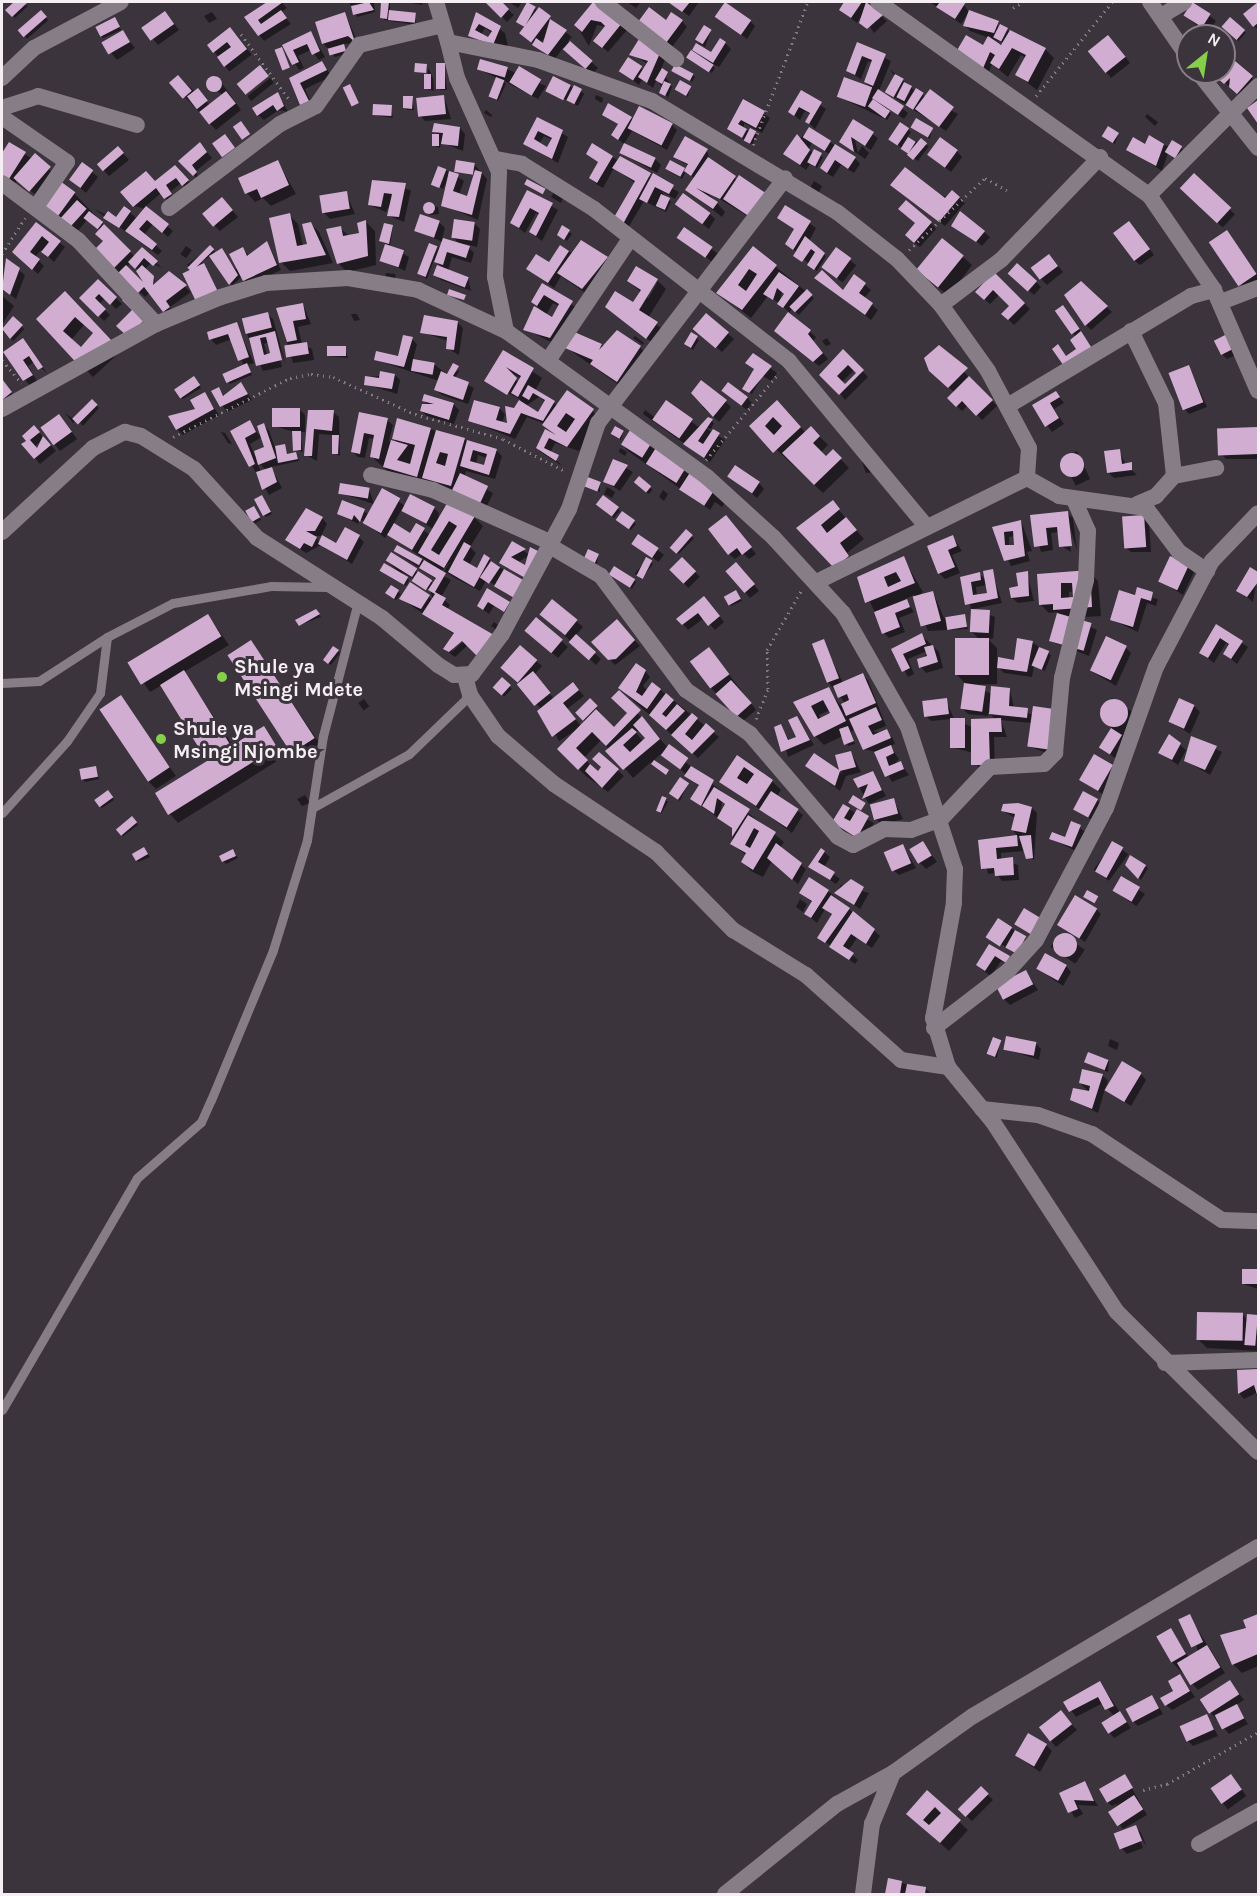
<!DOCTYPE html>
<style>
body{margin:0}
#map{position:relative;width:1260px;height:1896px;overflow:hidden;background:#3c343c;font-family:Karla,sans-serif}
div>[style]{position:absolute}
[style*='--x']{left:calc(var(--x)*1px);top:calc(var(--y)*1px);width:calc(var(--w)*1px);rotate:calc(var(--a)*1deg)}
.shadow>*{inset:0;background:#0007;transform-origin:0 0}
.building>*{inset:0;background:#d1aed1;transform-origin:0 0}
.round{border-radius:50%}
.path>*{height:3px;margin-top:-1.5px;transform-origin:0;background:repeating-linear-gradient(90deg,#827b82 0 1.5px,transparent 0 6px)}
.service>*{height:9px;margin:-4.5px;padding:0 4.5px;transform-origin:4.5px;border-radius:4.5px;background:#877d87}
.minor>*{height:16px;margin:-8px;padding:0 8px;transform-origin:8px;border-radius:8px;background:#877d87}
.dots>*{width:16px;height:16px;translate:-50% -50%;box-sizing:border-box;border:3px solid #3c343c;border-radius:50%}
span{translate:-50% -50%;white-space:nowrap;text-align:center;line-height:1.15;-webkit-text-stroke:6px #3c343c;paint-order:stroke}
.poi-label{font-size:20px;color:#f5eff4;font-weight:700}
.left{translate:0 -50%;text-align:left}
.frame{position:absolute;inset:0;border:3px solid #f5eff4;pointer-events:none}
.north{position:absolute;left:1176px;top:24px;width:60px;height:60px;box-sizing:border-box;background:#3c343c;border:2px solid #867f86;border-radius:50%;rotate:30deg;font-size:16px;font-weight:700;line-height:24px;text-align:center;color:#f5eff4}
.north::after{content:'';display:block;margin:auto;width:21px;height:27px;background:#86cf4b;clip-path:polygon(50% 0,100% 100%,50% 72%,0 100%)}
</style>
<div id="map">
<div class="shadow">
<i style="clip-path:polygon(17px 2px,28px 6px,15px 18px,7px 10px)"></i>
<i style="clip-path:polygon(270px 2px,281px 2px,287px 8px,281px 12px,291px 24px,264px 41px,246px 18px)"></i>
<i style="clip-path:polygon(349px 2px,374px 2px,375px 12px,357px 17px)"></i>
<i style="clip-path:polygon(383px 2px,390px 3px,390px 12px,415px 14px,416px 25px,384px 20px)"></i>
<i style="clip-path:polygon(406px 2px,423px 2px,422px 5px)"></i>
<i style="clip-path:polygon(487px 2px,500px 2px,514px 15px,507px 22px)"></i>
<i style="clip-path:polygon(509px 2px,522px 2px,518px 8px)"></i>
<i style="clip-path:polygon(594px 2px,627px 30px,608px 52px,601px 46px,606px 27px,597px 25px,589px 46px,576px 25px)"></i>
<i style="clip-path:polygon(627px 2px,641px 2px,636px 8px)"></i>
<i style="clip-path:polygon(669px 2px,699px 2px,689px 16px)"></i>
<i style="clip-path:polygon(846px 2px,865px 2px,887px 21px,874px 33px,862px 15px,857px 23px,840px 10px)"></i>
<i style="clip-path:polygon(930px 2px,962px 2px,969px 12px,1045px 49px,1054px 58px,1037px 90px,1017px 75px,1026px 58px,1021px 55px,1008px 77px,992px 64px,987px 77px,963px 57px,1004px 43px,970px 31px,965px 25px,968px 13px,961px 24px)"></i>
<i style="clip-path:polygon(evenodd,527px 3px,572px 37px,568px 41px,598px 68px,592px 74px,563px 48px,554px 60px,522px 34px,526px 29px,516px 20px,527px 3px,546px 35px,544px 45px,541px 43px,546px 35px)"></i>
<i style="clip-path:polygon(1193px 3px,1216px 21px,1207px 33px,1190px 20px)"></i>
<i style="clip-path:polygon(1258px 4px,1258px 30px,1245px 15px)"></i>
<i style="left:41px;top:12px;width:11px;height:28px;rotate:49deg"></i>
<i style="clip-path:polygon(212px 12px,217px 19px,209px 23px,204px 16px)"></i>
<i style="clip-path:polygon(345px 13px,358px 43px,342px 44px,348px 53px,335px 57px,323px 43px)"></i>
<i style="clip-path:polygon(evenodd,477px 14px,505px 33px,509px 51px,470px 36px,477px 14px,485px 28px,492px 33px,488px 40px,481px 35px,485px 28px)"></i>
<i style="clip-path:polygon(717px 17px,750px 21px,755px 26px,747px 39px)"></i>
<i style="clip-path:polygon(170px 18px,179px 30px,158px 45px,144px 28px)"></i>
<i style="left:1230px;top:19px;width:21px;height:11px;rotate:41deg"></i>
<i style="clip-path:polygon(682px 21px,687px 27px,672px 47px,645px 27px)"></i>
<i style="clip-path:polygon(117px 22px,121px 30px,103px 38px,101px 36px)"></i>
<i style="clip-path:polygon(711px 31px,705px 47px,699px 43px)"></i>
<i style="clip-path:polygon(122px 32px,135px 48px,117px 60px,104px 44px)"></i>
<i style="clip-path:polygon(311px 33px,325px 57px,319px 60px,311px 50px,298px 56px,304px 68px,299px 70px,284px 46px)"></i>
<i style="left:236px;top:34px;width:26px;height:28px;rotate:53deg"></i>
<i style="clip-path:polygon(639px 41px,665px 59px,661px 70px,672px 87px,668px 98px,657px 79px,653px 88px,642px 80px,639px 85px,620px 71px,644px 69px,648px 64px,631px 54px)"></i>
<i style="clip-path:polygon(1114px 42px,1130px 63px,1111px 78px,1106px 72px)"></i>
<i style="clip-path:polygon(725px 43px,731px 49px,719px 67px,710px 63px,715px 68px,712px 73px,690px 60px,703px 58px,694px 50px,711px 54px)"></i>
<i style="clip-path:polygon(858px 44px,891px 61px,879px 91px,908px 113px,904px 119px,887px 108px,891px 114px,887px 120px,839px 97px,845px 79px,872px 88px,865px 82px,873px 63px,868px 61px,861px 79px,847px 71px)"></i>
<i style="clip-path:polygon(1230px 58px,1257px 83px,1243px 98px,1218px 77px)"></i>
<i style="clip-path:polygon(322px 63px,332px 76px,305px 89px,313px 107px,291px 79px)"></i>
<i style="clip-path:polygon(444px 65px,447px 90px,441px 90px,438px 88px)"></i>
<i style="clip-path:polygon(428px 67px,433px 78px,434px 91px,427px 89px)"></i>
<i style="clip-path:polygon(478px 69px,507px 69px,546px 86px,538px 99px,502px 80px,506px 84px,498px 101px,489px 96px,497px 78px)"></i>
<i style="clip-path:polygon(890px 69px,915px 91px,958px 114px,946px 131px,889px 94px,895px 77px)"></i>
<i style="clip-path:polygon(673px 71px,693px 75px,695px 77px,692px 82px)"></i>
<i style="clip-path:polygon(216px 75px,241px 110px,216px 130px,172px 83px,178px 77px,210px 105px,223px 95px,206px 84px)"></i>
<i style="left:270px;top:78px;width:6px;height:29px;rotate:51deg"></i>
<i style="left:554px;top:78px;width:34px;height:14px;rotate:27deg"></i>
<i style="clip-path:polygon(690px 87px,688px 97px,679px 92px)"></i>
<i style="clip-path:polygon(801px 92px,826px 109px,815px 129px,807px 121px,811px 115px,805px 111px,800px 120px,790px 112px)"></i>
<i style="clip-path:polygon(278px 94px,288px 112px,279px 110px,264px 120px,258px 115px)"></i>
<i style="clip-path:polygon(596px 95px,603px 98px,602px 103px,595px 99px)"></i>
<i style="clip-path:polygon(444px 96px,451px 119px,425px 121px,420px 115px)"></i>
<i style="clip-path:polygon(412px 98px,414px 110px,407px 110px,405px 108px)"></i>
<i style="clip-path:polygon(744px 101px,770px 118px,762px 133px,744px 123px,744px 129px,757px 135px,752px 145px,728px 129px)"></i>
<i style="clip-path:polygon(391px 107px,393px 118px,374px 115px)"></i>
<i style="clip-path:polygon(486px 110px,492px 115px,491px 117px,484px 113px)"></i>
<i style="clip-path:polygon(603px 114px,672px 125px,677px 130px,667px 150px,632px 131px,624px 144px,613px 135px,619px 125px)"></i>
<i style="clip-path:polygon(1147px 114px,1158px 122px,1155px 126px,1145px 117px)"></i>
<i style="clip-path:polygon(evenodd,538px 119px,568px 137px,558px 163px,525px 144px,538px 119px,544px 136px,553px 140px,548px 149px,539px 144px,544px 136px)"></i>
<i style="clip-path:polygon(854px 121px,878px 138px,871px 150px,855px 140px,858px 153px,862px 146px,869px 153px,865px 159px,841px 142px)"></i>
<i style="clip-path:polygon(901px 124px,911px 132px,907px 138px,929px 146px,918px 161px,894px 142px)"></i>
<i style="clip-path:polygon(460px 128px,465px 134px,463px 151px,441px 142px,440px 148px,432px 145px,439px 136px,434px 131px)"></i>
<i style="clip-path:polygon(809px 129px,855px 158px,860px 164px,854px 173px,841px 165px,833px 177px,828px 174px,822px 168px,831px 155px,812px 143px,808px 150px,823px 157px,817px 168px,810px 164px,806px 170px,791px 159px,785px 154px)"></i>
<i style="clip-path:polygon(932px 129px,930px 139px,915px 130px)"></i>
<i style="clip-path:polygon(1118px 135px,1115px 144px,1106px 138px)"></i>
<i style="clip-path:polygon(9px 144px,56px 174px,37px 196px,17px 180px,13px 187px,2px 179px,2px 156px)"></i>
<i style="clip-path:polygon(1163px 145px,1183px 149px,1178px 159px,1168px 153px,1162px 171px,1128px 149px)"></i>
<i style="clip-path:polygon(205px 150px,212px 158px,196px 171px,199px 180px,180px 161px)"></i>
<i style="clip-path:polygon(707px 151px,710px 160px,737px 180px,757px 222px,705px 190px,725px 212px,722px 217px,687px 190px,695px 179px,686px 171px,682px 179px,669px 171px,686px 172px,689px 166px,674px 157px)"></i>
<i style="clip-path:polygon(957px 151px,962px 157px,951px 172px,929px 155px)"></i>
<i style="clip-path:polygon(123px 153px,129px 160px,109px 176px,98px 164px)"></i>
<i style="clip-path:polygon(621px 153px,655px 159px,661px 165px,657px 173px)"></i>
<i style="clip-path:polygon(588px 154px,612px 157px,679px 192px,675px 199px,661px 191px,671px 202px,666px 212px,644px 201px,628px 228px,621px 224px,635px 183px,614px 168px,603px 188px,596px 184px,591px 178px,599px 163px)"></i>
<i style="clip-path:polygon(277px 161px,296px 194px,271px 206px,263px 198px,255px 202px,247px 193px)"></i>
<i style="clip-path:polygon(82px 164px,98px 177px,86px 193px,71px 180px)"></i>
<i style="clip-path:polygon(474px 164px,487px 179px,478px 220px,443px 205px,449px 178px,443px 189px,434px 184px,446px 170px,464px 181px,459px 195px,468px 197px,475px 176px,456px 171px)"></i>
<i style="clip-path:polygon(175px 167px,194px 187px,189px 191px,181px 183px,170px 192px,176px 200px,171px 204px,161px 193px,145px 207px,173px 231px,168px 237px,153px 224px,144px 235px,162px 251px,158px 255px,94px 209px,116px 219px,125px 208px,137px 219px,145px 209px,134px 206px)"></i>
<i style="left:1194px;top:175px;width:57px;height:18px;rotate:44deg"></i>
<i style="clip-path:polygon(814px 181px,822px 186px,818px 194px,810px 188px)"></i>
<i style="clip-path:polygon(373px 182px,411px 190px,404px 222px,389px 216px,393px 198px,386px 212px,369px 205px)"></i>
<i style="clip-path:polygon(898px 191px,959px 198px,965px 203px,945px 226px)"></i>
<i style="clip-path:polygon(346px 192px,355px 214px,330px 219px,324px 213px)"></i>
<i style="clip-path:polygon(528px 192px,558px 210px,542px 241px,530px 232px,540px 215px,536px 213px,525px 233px,512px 223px)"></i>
<i style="clip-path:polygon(554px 192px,563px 198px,561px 203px,551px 197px)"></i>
<i style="clip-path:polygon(evenodd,74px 193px,135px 257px,142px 249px,162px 268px,151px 263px,144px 270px,155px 280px,153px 286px,169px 273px,191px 292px,170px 307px,174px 313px,169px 316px,150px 292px,145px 297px,95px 251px,105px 241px,100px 230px,87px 220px,76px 233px,50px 212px,74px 193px,131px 263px,139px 271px,149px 279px,143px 284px,126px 267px,131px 263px)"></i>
<i style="clip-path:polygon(227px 204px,238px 217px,220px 231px,215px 226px)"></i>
<i style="clip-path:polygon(426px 205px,438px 207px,439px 214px,430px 215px)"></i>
<i style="clip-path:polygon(677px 205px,710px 214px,715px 219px,709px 229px)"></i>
<i style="clip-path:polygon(786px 207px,816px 228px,809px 241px,826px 256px,817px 271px,787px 244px,795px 230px,779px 218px)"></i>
<i style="clip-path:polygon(289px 215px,298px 224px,303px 246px,309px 245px,311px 224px,319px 232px,333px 263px,290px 271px,281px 262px)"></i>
<i style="clip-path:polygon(366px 222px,375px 231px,376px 265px,347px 272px,338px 263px,340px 228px,349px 236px,361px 234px)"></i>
<i style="clip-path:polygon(439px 222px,445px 228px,442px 239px,460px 245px,453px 237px,475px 224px,480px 229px,477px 247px,465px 244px,474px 253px,471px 263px,452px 257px,448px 271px,468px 278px,471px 291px,441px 280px,435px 274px,444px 269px,434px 260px,427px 279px,419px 274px,443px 242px,417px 231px)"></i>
<i style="clip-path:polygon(931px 223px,936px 229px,920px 247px,912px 241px)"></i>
<i style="clip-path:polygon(36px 224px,65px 247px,54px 262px,41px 250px,35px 257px,44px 266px,38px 274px,20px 258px)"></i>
<i style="clip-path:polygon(393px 226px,390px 247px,409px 257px,405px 271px,382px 260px,386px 244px,381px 241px)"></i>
<i style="clip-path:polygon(563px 227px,572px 234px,567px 241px,561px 237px)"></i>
<i style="clip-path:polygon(960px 228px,984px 232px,990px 237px,982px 246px)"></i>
<i style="left:684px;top:229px;width:42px;height:10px;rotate:36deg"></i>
<i style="clip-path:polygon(1135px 229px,1154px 255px,1140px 265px,1134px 260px)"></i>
<i style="clip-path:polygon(1227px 232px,1258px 275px,1258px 288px,1249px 294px,1211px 242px)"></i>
<i style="clip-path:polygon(267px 242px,281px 270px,249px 285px,242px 276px,232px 286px,210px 256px,202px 262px,217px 290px,187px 265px,210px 247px,216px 253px,221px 250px,236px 270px,243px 249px,249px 256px)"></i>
<i style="left:186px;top:246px;width:7px;height:10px;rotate:34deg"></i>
<i style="clip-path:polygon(evenodd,753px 248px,814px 298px,799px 315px,792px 309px,788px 314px,816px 337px,813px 341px,828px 359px,819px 366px,776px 331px,789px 312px,779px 303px,768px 296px,751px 318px,718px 293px,753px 248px,782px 292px,786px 295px,779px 303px,782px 292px)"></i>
<i style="left:836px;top:249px;width:26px;height:22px;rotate:39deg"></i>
<i style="clip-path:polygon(568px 252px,607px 258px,616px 266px,591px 297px,561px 276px,554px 288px,528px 269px,550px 265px)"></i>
<i style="clip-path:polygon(963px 257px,972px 265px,949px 296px,927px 279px)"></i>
<i style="clip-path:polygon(7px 260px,25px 275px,16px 299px,2px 289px)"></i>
<i style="clip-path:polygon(1055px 262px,1063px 272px,1047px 285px,1041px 279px)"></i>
<i style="clip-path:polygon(636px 268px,648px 299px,658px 281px,666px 289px,648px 318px,662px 329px,653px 343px,631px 327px,641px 292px,628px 281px)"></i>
<i style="clip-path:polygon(386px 273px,395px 274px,396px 281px,385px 278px)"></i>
<i style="clip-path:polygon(994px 274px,1030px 309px,1014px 325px,1003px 314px,1011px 306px,1000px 294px,990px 304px,977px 292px)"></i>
<i style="clip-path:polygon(855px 276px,871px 290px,864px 298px,878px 310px,871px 320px,822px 283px,843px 293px)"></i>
<i style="clip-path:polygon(1015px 279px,1036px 282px,1041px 287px,1034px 295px)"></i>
<i style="clip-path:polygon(99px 281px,122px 304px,116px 309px,105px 298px,99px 304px,110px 315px,104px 321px,81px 298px)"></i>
<i style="clip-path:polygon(1081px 283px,1112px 312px,1091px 330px,1086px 325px)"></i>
<i style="clip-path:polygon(evenodd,543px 285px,581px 311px,559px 346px,525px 329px,534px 308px,542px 311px,533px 302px,543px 285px,553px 303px,559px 306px,552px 319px,546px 315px,553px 303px)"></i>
<i style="clip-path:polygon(evenodd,65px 293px,121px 351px,93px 377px,38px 319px,65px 293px,84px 325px,94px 334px,81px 349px,71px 340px,84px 325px)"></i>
<i style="clip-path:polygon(2px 296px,14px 306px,3px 323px,2px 322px)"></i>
<i style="clip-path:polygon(303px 304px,311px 324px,298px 327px,302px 344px,312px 349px,314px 360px,293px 363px,278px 310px)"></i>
<i style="clip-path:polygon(1068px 312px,1097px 356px,1073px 374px,1067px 358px,1078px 349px)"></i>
<i style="clip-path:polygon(evenodd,267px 314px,273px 319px,286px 365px,275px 337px,282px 367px,263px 371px,247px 334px,267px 314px,269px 342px,272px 354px,267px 355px,264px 344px,269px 342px)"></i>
<i style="clip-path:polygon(351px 314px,357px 314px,360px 320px,354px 321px)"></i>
<i style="clip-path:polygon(706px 315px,734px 339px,722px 352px,700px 334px)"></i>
<i style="left:13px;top:319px;width:15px;height:16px;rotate:42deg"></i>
<i style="clip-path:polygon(457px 322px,463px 328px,459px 355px,447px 348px,448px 341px,422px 332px)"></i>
<i style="clip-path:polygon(236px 324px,254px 363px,247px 365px,252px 375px,230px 384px,224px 374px,244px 366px,232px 339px,216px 345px,211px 339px)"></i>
<i style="clip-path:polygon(691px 334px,699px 340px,693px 350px,687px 346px)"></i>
<i style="clip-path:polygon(1229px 334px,1241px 353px,1227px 359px,1222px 354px)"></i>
<i style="clip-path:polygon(635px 336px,644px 343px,643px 345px,633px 338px)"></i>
<i style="clip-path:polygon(827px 338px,831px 344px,826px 346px,822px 341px)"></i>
<i style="clip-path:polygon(412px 339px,417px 344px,413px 360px,435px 365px,448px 375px,460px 370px,455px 378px,474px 388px,468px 404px,442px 395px,436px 390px,439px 381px,376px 360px,400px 358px)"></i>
<i style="clip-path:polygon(23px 340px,47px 373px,34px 362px,28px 366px,37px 381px,30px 386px,5px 352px)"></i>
<i style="clip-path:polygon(601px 345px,640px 347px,648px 356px,626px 390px,567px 348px)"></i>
<i style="clip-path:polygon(939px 346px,997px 406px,982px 420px,968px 405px,962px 411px,949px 398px,954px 392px,936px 376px)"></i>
<i style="clip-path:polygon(345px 348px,348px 358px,328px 356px)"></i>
<i style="clip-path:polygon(evenodd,843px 351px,868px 377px,845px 400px,823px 372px,843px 351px,855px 369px,858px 373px,845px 386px,842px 382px,855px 369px)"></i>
<i style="clip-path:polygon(evenodd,503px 352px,542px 378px,535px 391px,558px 406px,568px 392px,602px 419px,579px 451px,555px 443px,550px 453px,562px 466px,539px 451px,546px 431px,555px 436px,545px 424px,527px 417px,515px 439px,470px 421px,499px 408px,505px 414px,502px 423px,509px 425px,521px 400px,486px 381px,503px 352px,515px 375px,522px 379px,519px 383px,513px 378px,515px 375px,503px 352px,539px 397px,546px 402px,539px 414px,526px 406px,539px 397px)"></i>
<i style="clip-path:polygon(753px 355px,777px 373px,771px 381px,763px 376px,752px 394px,746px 391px,755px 370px,747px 363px)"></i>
<i style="clip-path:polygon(1189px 366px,1207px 407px,1189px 414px,1184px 408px)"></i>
<i style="clip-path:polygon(395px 375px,400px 380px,397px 394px,365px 384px,366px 377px)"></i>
<i style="clip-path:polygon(196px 380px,201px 388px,183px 399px,181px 397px)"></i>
<i style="clip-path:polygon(2px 381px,16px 398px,2px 410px)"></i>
<i style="clip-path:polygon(241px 383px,252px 400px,227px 412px,213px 392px,219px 389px,225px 397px)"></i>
<i style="clip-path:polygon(1056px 393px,1064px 403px,1054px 409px,1064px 424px,1052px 432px,1034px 406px)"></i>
<i style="clip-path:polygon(204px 394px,219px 415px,183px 435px,177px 429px,197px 410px)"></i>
<i style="clip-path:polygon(729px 396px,747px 398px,752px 403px,747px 410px)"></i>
<i style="clip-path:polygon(92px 401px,99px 408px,83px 426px,77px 419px,73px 423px,65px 413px,75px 420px)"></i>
<i style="clip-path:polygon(424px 401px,453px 404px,459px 410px,454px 424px,427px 416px,422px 411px,429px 406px)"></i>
<i style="clip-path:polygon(667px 402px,697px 426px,704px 427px,708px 419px,714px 423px,711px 429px,704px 427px,725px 440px,710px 462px,643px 414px,645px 410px,656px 418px)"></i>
<i style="clip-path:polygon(726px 402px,731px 407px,719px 422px,702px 407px)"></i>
<i style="clip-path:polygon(776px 402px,806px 433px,811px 428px,828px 445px,820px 453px,826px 458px,833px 451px,849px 468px,823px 493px,751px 426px)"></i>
<i style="clip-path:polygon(299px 409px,305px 415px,305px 432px,300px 432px,303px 452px,294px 450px,294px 432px,274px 426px)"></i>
<i style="clip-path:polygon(309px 411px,333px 412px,339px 417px,340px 456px,333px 453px,333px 435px,319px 434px,317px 461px,306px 455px)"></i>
<i style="clip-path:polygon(evenodd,360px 414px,387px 420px,393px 425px,389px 441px,399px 444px,393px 438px,430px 429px,496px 450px,502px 456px,495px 479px,466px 471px,464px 477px,493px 493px,486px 508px,393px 476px,371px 456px,375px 439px,369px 438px,365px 458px,358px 457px,352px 451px,360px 414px,478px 455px,487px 458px,485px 466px,476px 464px,478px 455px)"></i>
<i style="clip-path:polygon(64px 421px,77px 439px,60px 451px,55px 445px)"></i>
<i style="clip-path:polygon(evenodd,250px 422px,259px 435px,264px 425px,269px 431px,275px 447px,284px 446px,288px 455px,298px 456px,299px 461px,271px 467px,282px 488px,269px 495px,232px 431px,250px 422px,262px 437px,266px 448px,255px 456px,250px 444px,262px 437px,250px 422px,256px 460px,266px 470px,261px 472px,256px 460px)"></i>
<i style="clip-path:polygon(evenodd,34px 427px,56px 451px,40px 464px,23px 445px,34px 427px,43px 439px,37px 450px,34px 447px,43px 439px)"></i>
<i style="clip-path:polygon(1257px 428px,1258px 459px,1226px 459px,1221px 453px)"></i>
<i style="clip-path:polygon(221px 432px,225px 433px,232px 444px,228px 443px)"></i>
<i style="clip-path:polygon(623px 432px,621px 440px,614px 436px)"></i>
<i style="clip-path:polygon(630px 432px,726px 501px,722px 507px,715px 502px,710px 510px,628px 451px,623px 445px)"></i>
<i style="clip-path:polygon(620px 448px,627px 452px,625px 456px,619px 452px)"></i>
<i style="left:1077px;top:451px;width:31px;height:16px;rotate:65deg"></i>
<i style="clip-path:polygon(1119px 451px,1126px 465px,1137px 475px,1114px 478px,1108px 472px)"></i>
<i style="clip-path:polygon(614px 461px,633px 472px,620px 491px,605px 481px)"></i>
<i style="clip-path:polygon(870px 461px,874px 472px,866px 473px,862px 462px)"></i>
<i style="clip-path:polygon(729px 476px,759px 483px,764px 489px,757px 498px)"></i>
<i style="left:639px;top:478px;width:18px;height:6px;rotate:41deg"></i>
<i style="clip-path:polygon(600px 483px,600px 492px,583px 484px)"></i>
<i style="clip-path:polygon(607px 487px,615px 492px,612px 498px,604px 494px)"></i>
<i style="clip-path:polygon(369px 489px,374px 504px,339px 493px)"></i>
<i style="clip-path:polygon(evenodd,382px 490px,405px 506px,411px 496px,434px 508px,439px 513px,437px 524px,449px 503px,474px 517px,483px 526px,470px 547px,476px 553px,469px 565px,477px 570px,484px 556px,528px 587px,519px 602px,494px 584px,486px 581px,480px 591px,455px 578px,444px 571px,450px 562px,439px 574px,451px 580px,441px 597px,450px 605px,447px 610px,499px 641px,486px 662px,468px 645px,455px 657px,451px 654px,445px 649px,454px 634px,401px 599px,410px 584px,433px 600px,430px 590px,402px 572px,409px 580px,406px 586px,381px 570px,384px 565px,398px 572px,388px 561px,392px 554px,434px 584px,436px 579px,397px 553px,398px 547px,431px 564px,388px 534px,385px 538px,360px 519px,358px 524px,339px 514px,343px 502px,369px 514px,382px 490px,389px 507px,380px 523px,374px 519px,389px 507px,382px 490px,402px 509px,433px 529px,430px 535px,416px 525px,411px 535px,393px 525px,402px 509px,382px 490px,466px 635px,468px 637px,451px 653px,454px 646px,466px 635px)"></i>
<i style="clip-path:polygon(663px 490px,668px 494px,664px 501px,659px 497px)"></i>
<i style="clip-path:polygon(262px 497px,272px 514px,266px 517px,264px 515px)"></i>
<i style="clip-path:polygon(832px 502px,864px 539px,847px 553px,857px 565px,844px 575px,798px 528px)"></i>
<i style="clip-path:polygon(600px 507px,618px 508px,620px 511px,614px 518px)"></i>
<i style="clip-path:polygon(256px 510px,261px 520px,254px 524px,252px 521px)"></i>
<i style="clip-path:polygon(622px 513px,636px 524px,631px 530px,620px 522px)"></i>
<i style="clip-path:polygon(1067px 513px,1073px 518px,1077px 551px,1067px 517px,1071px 552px,1061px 546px,1059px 532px,1051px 533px,1053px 550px,1041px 552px,1032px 517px)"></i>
<i style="clip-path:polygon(1144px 516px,1149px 522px,1151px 552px,1131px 552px,1125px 547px)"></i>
<i style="clip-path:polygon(322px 518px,327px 524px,321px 536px,314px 536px,320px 542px,337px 545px,359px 537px,364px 542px,352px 564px,321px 545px,306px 553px,287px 540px)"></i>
<i style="clip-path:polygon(evenodd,1021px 521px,1032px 551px,1027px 552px,1030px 561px,1011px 566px,994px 528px,1021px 521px,1015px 536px,1015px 546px,1009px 547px,1009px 537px,1015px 536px)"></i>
<i style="clip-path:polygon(731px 523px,756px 554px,749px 559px,743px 553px,735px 559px,729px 554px)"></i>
<i style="left:686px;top:531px;width:11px;height:22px;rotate:45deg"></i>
<i style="left:638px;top:536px;width:32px;height:9px;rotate:36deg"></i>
<i style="clip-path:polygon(953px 537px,962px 551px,952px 555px,960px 573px,945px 579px,939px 573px)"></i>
<i style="clip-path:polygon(512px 543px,530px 555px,517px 563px,533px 583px,501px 563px)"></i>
<i style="clip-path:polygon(598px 556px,597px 565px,587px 560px)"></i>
<i style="clip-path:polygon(903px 558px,923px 592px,916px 597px,933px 592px,944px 618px,964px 616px,968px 629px,928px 631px,914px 595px,905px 599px,914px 612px,899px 618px,905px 632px,889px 638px,884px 633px,859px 577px)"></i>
<i style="left:647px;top:559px;width:8px;height:19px;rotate:40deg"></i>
<i style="left:682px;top:559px;width:25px;height:16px;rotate:45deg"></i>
<i style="clip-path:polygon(1189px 567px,1194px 572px,1183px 595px,1160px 581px)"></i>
<i style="clip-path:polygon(742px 569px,759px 591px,750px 598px,727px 571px)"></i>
<i style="clip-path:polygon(1250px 569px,1258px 573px,1253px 602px,1238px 590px)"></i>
<i style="clip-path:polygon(evenodd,992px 571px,1002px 603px,973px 609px,995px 617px,993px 639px,987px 638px,997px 648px,997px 658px,1015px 661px,1032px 642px,1051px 655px,1045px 671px,1034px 666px,1032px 677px,1004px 673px,997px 666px,997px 684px,970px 685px,992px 694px,1010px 690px,1014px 708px,1033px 715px,1052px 755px,1028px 746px,1032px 723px,1001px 720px,1007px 737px,994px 737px,995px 770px,979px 770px,973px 753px,951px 747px,951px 719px,931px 721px,925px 715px,946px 700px,954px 719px,972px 727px,996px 720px,988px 712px,988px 716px,968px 714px,962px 708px,966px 684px,957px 675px,979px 639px,971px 631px,972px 611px,961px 579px,979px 574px,987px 581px,992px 571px,988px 585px,989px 594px,977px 596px,976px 587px,988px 585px)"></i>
<i style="clip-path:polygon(evenodd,1089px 572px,1098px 581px,1101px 616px,1070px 618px,1097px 630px,1089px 656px,1050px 641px,1058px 612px,1049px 613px,1040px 604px,1038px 576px,1089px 572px,1075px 591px,1075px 599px,1069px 599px,1069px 592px,1075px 591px)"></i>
<i style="clip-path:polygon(1027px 573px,1034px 601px,1018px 603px,1012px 598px)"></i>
<i style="clip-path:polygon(613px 577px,634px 580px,636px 582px,632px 589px)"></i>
<i style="clip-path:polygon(391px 587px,401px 594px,396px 600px,389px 596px)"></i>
<i style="clip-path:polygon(488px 590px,515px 609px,510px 616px,494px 606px,489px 614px,478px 606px)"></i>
<i style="clip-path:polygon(736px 591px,742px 601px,731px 606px,729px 604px)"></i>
<i style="clip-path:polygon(1120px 591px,1158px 599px,1156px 606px,1147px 603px,1138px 632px,1112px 620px)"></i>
<i style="clip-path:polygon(553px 601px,583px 627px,575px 636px,601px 659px,596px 665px,547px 619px)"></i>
<i style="clip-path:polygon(710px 604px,724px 622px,715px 630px,704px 618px,688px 630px,683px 624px)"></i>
<i style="clip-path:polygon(318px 613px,321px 617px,300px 625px)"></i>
<i style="clip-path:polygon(208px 615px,229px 645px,184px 672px,234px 747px,263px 728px,285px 756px,178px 823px,170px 814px,209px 761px,162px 685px,150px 692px,129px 662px)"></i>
<i style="clip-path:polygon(536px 619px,568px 647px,558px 658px,532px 636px)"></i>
<i style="left:494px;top:622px;width:7px;height:5px;rotate:34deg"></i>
<i style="clip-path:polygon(1216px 626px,1248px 647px,1237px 664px,1225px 654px,1230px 645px,1226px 643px,1214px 663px,1201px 653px)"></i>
<i style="clip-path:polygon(622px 627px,640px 646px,615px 665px,593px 642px)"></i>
<i style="clip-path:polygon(921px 635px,939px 652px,943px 668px,926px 673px,921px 667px,927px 651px,908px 659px,914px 674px,908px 677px,893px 649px)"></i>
<i style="clip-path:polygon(evenodd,823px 641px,843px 683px,863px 675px,868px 680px,886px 726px,873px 731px,892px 737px,895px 744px,890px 746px,899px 759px,892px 767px,900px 763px,909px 775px,892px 782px,876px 752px,864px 749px,855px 729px,851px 732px,855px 744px,848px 746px,843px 736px,824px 745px,815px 736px,795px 703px,828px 689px,841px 706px,846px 704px,828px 682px,814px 645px,823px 641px,830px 710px,832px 714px,821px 719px,819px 715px,830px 710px)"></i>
<i style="clip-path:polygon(251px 642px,322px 747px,301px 761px,292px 752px)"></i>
<i style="clip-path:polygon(evenodd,520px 647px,542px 666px,534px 675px,554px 699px,578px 689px,584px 696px,567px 709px,581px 726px,585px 722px,576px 712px,590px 700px,614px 729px,629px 713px,619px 692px,668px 748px,784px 842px,780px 848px,806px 869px,798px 884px,772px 861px,763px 877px,751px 871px,743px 862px,747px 856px,732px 844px,733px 829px,692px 799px,700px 787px,662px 753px,653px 761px,669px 776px,651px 762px,633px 778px,601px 740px,584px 758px,598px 773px,603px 767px,599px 754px,624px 776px,608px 792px,587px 777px,559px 749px,579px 728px,559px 741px,541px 709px,502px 667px,520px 647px,639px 730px,647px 738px,643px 741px,636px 733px,639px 730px,520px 647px,722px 802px,726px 805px,720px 815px,722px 802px)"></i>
<i style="clip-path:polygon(709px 648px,756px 710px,743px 721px,711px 688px)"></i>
<i style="clip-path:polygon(1126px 648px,1131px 653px,1116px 686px,1091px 671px)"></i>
<i style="clip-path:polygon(338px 651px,340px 653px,331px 665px,325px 660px)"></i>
<i style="clip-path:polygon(645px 671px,650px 677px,643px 686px,648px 691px,653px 684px,719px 737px,698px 758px,626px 694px)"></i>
<i style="left:502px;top:679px;width:14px;height:11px;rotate:45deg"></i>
<i style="clip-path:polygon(121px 696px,176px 776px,156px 789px,148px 781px)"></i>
<i style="clip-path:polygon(1112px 698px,1134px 713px,1116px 759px,1101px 747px,1112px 729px,1100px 711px)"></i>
<i style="left:364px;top:699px;width:9px;height:7px;rotate:54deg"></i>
<i style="clip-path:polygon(1194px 706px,1200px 712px,1190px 734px,1170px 721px)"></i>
<i style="clip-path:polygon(797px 718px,814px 745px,788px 757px,780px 726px,790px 741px,798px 738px)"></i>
<i style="clip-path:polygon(1169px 736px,1186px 750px,1178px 765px,1160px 753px)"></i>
<i style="clip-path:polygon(1192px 738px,1222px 752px,1210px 775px,1186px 761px)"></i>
<i style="clip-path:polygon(851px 752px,861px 772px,846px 776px,840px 791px,807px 766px,815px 755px,842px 774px,837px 756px)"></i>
<i style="clip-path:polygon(737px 757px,772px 781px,781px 790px,777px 796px,803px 815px,792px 833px,721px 781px)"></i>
<i style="clip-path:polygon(1112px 766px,1104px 795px,1081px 780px)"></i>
<i style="clip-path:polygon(95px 768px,99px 779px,85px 782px,83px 779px)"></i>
<i style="clip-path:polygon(873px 772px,886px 796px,869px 804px,859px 787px)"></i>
<i style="clip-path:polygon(688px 784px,680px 801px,670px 794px)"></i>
<i style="clip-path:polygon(110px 794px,114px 800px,102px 808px,100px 806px)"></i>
<i style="clip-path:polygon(305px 795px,310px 803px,302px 806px,297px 799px)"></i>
<i style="clip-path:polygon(893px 799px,903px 819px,882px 825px,876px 819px)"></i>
<i style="clip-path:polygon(666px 800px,668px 802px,661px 814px,656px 809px)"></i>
<i style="clip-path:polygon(1097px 800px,1103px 806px,1095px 822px,1076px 809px)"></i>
<i style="clip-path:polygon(843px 806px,874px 823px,863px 842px,840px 827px)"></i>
<i style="clip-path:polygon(1032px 808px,1037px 813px,1034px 860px,1025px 851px,1001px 853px,1001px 860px,1018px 865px,1019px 880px,1002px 881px,996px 873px,988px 874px,980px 841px,1016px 837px,1022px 843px,1013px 830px,1015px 818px,1003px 811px)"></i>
<i style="clip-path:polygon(134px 820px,138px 825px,123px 836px,121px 834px)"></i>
<i style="clip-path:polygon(1072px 823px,1086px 832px,1078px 852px,1051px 839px,1065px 839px)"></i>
<i style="clip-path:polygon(923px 843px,937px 862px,926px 869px,920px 863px)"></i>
<i style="left:1113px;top:843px;width:19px;height:33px;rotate:36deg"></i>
<i style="clip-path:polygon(903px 846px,916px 868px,899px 875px,893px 870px)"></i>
<i style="clip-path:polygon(144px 849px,150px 857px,138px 862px,136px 860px)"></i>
<i style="clip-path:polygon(233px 851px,238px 858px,226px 864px,223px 861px)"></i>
<i style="clip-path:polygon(824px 852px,830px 857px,824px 867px,840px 879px,836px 884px,810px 867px)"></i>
<i style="clip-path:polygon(1131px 858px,1148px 868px,1141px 880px,1127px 864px)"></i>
<i style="left:1122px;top:878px;width:28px;height:15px;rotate:35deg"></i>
<i style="clip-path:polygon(841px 885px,869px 893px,860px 909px,836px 893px)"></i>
<i style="clip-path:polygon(828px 891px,880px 936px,872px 948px,857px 938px,848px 951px,858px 960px,855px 964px,819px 937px,833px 916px,825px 909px,817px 923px,806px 914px,813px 903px,801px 893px)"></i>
<i style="clip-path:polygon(800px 899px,807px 904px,803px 912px,796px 907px)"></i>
<i style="clip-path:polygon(1096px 909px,1101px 914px,1085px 942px,1059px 925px)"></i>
<i style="clip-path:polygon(998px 920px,1027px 939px,1019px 954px,988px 937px)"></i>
<i style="left:1060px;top:933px;width:30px;height:17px;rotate:34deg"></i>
<i style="clip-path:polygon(990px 946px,1012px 967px,1001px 961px,991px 976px,984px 971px,978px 965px)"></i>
<i style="clip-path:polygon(1066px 966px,1071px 972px,1063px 986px,1038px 969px)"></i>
<i style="clip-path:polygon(1026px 972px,1038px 990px,1010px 1005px,1004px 999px)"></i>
<i style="clip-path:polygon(1110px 1039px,1119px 1043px,1117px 1050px,1108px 1046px)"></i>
<i style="clip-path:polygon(1000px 1041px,997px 1058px,991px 1056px,989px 1054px)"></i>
<i style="clip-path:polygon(1035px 1043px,1041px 1049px,1039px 1060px,1005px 1049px)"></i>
<i style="clip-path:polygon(1089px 1054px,1109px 1061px,1108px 1072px,1089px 1064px)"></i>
<i style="clip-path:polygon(1141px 1074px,1146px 1080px,1131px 1106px,1105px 1089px,1098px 1113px,1072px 1100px,1090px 1093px,1080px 1083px,1102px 1075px,1108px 1081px,1105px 1089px)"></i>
<i style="clip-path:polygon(1243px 1271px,1258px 1271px,1258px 1289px,1243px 1284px)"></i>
<i style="clip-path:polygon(1242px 1314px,1249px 1321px,1249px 1316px,1258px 1316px,1258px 1351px,1207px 1348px,1198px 1339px)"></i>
<i style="clip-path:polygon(1239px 1371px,1258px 1371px,1258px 1400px,1256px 1393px,1244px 1399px,1239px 1393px)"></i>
<i style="clip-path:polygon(1189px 1616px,1225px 1673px,1198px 1690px,1172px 1662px,1171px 1629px,1189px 1658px,1198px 1652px)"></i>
<i style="clip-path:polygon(1258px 1616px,1258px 1666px,1242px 1673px,1233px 1664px,1248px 1629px,1245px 1621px)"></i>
<i style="clip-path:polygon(1180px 1676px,1195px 1697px,1172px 1710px,1166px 1705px)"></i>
<i style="clip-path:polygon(1230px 1682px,1244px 1700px,1236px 1705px,1248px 1724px,1229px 1734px,1210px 1712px)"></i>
<i style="clip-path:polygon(1100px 1683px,1131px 1728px,1114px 1738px,1109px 1732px,1114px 1716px,1103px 1703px,1076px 1717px,1065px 1702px)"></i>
<i style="clip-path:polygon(1152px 1696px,1163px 1714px,1138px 1726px,1132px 1720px)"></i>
<i style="clip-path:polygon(1207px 1716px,1218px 1736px,1193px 1746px,1187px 1740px)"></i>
<i style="clip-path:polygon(1066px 1718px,1077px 1730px,1056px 1747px,1051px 1741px)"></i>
<i style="clip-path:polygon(1046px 1745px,1052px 1751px,1040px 1772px,1017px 1756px)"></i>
<i style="left:1231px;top:1775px;width:26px;height:23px;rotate:54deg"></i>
<i style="clip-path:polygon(1125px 1776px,1147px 1815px,1123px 1829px,1110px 1811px,1119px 1803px,1112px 1806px,1106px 1801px)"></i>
<i style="clip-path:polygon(1084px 1783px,1098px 1806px,1078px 1805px,1083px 1814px,1075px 1818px,1061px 1793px)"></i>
<i style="left:981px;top:1788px;width:17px;height:30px;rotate:45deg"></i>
<i style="clip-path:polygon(927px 1792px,968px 1830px,949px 1851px,917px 1823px)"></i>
<i style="clip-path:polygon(1136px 1827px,1141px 1833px,1147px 1847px,1137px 1832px,1143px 1848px,1127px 1854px,1122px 1849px)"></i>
<i style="clip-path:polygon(889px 1880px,926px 1889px,931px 1894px,887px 1894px)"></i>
</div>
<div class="building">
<i style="clip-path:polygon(14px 2px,28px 2px,12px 17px,5px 10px)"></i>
<i style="clip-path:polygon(267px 2px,283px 2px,258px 20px,261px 24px,281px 10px,287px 18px,258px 36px,244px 17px)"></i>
<i style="clip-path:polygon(369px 2px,374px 10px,353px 15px,351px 6px)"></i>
<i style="clip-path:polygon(381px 2px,389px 2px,387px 19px,380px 18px)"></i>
<i style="clip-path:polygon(485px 2px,502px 2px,509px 9px,501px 18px)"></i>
<i style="left:527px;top:2px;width:10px;height:23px;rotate:29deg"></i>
<i style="clip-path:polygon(593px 2px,622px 23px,602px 48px,593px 41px,605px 26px,601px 22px,591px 20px,582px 32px,574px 25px)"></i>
<i style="clip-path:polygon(668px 2px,690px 2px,682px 12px)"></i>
<i style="left:725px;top:2px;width:32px;height:18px;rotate:35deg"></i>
<i style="clip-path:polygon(844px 2px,862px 2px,851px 18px,839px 10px)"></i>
<i style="clip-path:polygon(866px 2px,883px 15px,867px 29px,859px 23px)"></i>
<i style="clip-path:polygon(940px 2px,966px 2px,955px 19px,936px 7px)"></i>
<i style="left:1192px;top:2px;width:22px;height:16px;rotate:32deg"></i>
<i style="clip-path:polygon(1258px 2px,1258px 23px,1253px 27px,1243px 14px)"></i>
<i style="left:539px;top:7px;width:15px;height:33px;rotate:37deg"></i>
<i style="clip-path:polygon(649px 7px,666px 20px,671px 12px,683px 20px,666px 43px,638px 22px)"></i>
<i style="left:41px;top:10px;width:9px;height:31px;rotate:49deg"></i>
<i style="left:389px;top:10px;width:27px;height:10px;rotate:6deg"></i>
<i style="clip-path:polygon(969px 10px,999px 21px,994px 33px,963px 26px)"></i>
<i style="left:165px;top:11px;width:16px;height:29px;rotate:55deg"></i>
<i style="clip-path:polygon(345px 12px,355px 42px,348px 36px,322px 44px,315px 22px)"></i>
<i style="clip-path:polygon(evenodd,476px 12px,501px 26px,493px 45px,468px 36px,476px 12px,479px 24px,492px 31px,488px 37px,475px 30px,479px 24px)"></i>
<i style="left:115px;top:17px;width:11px;height:22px;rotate:63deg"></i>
<i style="left:1230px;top:17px;width:20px;height:13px;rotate:41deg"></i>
<i style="clip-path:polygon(550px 19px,567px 30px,548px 55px,532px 45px,536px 38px,543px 43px)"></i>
<i style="left:1000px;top:24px;width:9px;height:15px;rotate:27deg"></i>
<i style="left:704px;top:25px;width:9px;height:17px;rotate:32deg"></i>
<i style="clip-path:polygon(230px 27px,247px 49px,224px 67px,217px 57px,231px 47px,227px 42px,213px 53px,207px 45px)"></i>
<i style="left:123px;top:30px;width:14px;height:25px;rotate:60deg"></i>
<i style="clip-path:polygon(1010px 30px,1046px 48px,1028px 82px,1015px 75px,1026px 55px,1012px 48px,999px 69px,990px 63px,995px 55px,990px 52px,981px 73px,956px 52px,966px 35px,983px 45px,988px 36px,1001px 45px)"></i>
<i style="clip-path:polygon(311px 31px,320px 51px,312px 55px,307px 44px,293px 50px,299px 62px,292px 65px,282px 45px)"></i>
<i style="left:1108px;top:35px;width:28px;height:26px;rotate:51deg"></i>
<i style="clip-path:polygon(720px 38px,726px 42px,713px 63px,692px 50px,696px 43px,711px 52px)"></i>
<i style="clip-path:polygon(639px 39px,660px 53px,647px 83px,638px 77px,648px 61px,629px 55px)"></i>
<i style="left:570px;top:41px;width:30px;height:11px;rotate:41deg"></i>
<i style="clip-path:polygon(857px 42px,886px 54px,873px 86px,864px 82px,872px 60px,862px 56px,855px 75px,846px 71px)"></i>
<i style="left:344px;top:44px;width:7px;height:17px;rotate:74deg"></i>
<i style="left:282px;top:47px;width:22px;height:8px;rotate:69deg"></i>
<i style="left:691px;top:50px;width:27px;height:9px;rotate:33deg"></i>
<i style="clip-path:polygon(1229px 56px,1253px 76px,1237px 94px,1229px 87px,1230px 78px,1224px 84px,1216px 77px)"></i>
<i style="left:628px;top:57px;width:17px;height:17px;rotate:33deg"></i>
<i style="left:480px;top:59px;width:29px;height:11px;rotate:16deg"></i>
<i style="clip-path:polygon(322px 61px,327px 70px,300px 83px,309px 101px,300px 105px,289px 78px)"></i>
<i style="left:415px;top:63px;width:12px;height:9px;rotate:5deg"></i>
<i style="left:436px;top:63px;width:9px;height:26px"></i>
<i style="left:675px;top:64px;width:21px;height:8px;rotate:28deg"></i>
<i style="left:260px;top:65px;width:14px;height:30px;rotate:51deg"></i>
<i style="left:519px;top:66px;width:26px;height:19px;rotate:31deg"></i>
<i style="clip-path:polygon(662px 68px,668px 72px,662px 84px,655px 80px)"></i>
<i style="left:424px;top:74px;width:7px;height:15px"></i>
<i style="left:895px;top:74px;width:10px;height:21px;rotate:29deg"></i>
<i style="left:178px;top:75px;width:21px;height:12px;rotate:49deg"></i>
<i class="round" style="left:206px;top:76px;width:16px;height:16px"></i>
<i style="left:553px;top:76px;width:20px;height:17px;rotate:27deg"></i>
<i style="left:496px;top:77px;width:9px;height:21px;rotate:21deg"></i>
<i style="left:844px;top:77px;width:30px;height:21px;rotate:20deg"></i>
<i style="left:680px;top:80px;width:13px;height:11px;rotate:29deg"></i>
<i style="clip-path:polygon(664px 81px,671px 84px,665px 96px,659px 93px)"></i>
<i style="left:904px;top:82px;width:9px;height:17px;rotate:27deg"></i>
<i style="left:350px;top:84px;width:21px;height:8px;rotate:65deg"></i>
<i style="left:574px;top:85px;width:9px;height:17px;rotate:27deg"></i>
<i style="left:198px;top:88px;width:16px;height:14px;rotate:52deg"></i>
<i style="left:916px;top:88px;width:9px;height:20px;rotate:32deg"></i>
<i style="left:878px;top:89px;width:31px;height:11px;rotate:33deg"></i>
<i style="left:930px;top:89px;width:30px;height:25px;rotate:37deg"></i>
<i style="clip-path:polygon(801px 90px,822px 102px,809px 124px,805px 122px,810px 113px,799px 107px,794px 116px,788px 112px)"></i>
<i style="left:226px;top:91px;width:16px;height:34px;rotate:52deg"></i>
<i style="clip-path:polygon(278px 92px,284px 106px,277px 111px,273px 105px,257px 116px,252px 108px)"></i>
<i style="left:444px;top:95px;width:19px;height:28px;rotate:84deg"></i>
<i style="clip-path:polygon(403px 96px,413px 96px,412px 109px,403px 108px)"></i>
<i style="clip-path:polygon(743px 99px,765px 111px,756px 128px,741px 120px,738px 124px,747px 129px,742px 138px,727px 129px)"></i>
<i style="left:873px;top:99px;width:21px;height:9px;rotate:35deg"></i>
<i style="clip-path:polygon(1258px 100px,1258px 124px,1247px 108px)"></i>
<i style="clip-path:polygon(608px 103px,632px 117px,618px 140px,611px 135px,618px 124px,602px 115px)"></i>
<i style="left:373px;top:104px;width:19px;height:11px;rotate:3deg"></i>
<i style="left:639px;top:106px;width:38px;height:25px;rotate:27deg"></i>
<i style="clip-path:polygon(evenodd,537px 117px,563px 130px,552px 159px,523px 144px,537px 117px,538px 131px,552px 138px,547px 147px,534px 139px,538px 131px)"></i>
<i style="left:916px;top:118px;width:20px;height:11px;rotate:30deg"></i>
<i style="clip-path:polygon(853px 119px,874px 132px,865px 146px,851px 137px,854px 152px,839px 142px)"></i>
<i style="left:241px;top:121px;width:16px;height:10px;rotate:55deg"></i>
<i style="left:900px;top:122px;width:11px;height:21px;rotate:34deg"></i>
<i style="clip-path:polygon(434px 123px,460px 127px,458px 146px,441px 144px,443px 133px,432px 132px)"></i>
<i style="left:1108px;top:126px;width:13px;height:12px;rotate:32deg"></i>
<i style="left:809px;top:127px;width:26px;height:12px;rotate:32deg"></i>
<i style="left:750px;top:128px;width:7px;height:14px;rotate:27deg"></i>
<i style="left:225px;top:134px;width:17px;height:16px;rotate:54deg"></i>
<i style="left:432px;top:134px;width:7px;height:12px"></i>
<i style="clip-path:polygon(797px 134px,810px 150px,800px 165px,783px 154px)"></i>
<i style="clip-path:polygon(1149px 135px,1164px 144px,1156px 166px,1126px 150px,1133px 137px,1145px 144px)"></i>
<i style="clip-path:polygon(685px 136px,708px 149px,691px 176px,684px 171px,688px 164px,673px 157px)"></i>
<i style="left:908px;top:137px;width:9px;height:14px;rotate:32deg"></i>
<i style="left:940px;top:137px;width:22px;height:22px;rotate:36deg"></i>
<i style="left:921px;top:138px;width:8px;height:22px;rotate:40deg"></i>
<i style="left:1172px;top:140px;width:12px;height:14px;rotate:31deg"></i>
<i style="clip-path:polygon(9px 142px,26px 152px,7px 182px,2px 179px,2px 153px)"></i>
<i style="clip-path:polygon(200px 142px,207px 152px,192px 165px,197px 172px,193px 176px,178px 161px)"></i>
<i style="clip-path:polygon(592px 143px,613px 156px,597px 183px,589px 178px,598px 162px,586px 154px)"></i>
<i style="left:624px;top:143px;width:35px;height:11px;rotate:25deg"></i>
<i style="clip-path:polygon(835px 144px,856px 157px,848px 169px,835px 160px,827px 173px,820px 168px)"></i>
<i style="left:118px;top:146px;width:9px;height:28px;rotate:49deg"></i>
<i style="left:814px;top:149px;width:9px;height:15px;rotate:27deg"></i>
<i style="left:35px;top:153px;width:21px;height:33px;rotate:41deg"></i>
<i style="clip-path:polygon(620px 156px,651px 173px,623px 224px,613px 219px,635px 181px,612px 168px)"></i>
<i style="clip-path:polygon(708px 157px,736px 176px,720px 199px,696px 188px,718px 202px,713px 209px,685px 190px)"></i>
<i style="clip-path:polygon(278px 160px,289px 185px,261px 198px,257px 189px,245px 194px,238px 178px)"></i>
<i style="left:456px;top:160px;width:19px;height:12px;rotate:9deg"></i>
<i style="left:670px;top:160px;width:17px;height:10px;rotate:28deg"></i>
<i style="left:82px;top:162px;width:14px;height:22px;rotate:36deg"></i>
<i style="clip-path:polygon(175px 165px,189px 180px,182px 186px,176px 178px,166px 185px,172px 194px,164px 199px,156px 188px,133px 207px,120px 192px,146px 171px,155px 181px)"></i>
<i style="left:438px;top:166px;width:9px;height:20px;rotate:21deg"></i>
<i style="clip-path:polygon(905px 167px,945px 198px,952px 190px,960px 197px,939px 222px,890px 185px)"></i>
<i style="clip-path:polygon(475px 170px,482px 172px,472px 215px,441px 206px,449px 171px,459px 174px,453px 191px,467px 196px)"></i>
<i style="clip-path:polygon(653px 173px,674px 185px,669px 194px,655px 187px,647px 203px,639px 199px)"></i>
<i style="left:1194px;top:173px;width:51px;height:21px;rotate:43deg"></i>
<i style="clip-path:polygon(739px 175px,770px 196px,750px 217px,723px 199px)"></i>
<i style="left:527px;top:179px;width:21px;height:6px;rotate:28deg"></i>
<i style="clip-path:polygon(372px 180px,406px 183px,399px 217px,387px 216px,392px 194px,384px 193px,381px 207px,368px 205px)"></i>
<i style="left:60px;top:181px;width:19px;height:31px;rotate:36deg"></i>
<i style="clip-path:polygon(527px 190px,553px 203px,536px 236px,529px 232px,539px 213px,530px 208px,519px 228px,510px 223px)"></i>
<i style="left:347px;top:191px;width:18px;height:28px;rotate:81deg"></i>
<i style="left:683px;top:193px;width:34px;height:14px;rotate:36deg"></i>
<i style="left:661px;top:194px;width:10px;height:13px;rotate:24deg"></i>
<i style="left:222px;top:197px;width:17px;height:26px;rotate:50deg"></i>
<i style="left:77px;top:200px;width:13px;height:26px;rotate:42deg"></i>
<i style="clip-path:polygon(906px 200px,932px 222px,914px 243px,905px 235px,915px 223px,898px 209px)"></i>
<i class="round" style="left:423px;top:202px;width:12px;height:12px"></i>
<i style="clip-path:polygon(785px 205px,811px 221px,793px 250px,785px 244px,794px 229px,777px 218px)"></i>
<i style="clip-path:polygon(124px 206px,131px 211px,119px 228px,103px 218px,108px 211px,116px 217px)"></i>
<i style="clip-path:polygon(146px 206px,169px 224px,162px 233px,147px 220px,139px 229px,157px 244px,152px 250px,125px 231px)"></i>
<i style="left:89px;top:211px;width:18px;height:9px;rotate:38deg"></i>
<i style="clip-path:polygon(960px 211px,985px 231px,976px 242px,951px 226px)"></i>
<i style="clip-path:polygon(290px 213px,297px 246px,307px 244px,302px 224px,311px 222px,326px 255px,279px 263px,269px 218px)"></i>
<i style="left:420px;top:214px;width:21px;height:18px;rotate:19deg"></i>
<i style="left:454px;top:219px;width:21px;height:19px;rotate:8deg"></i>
<i style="clip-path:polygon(366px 220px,368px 256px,337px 264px,326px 229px,341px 226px,343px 236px,359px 233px,357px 223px)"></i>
<i style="left:1129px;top:221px;width:35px;height:20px;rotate:53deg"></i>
<i style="clip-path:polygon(36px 222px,61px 241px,48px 257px,41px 252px,49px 242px,42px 236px,30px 252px,40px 259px,32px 270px,12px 252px)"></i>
<i style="clip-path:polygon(384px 223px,393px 225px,389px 244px,379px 241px)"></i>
<i style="clip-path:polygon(104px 224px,131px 251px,112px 270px,93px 251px,103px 241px,95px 234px)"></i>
<i style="clip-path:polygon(562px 225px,570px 230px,564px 240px,557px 235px)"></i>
<i style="left:684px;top:227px;width:35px;height:13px;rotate:35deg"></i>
<i style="left:1227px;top:230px;width:53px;height:22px;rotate:56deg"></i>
<i style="clip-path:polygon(805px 236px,825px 253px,814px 270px,807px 265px,815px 252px,811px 249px,802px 262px,793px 256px)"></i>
<i style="clip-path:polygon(443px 238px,470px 246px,466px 258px,447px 252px,443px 265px,434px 262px)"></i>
<i style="left:942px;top:238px;width:28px;height:41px;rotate:39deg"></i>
<i style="clip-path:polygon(581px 240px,608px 257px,582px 289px,557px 273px)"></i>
<i style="clip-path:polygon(267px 241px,277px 265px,243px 281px,229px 254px,243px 247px,247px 256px)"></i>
<i style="left:429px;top:243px;width:9px;height:33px;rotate:21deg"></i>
<i style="left:385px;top:244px;width:20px;height:18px;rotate:18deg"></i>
<i style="left:210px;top:245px;width:6px;height:32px;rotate:45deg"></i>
<i style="clip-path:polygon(560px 245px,569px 251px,548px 283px,526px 269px,536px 254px,549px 262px)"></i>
<i style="clip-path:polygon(evenodd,753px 246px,777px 265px,742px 310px,716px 293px,753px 246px,749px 269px,757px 274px,746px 291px,738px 285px,749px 269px)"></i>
<i style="clip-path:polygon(142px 247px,158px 261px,153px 266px,144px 258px,135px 269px,128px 262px)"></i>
<i style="left:836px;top:247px;width:19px;height:25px;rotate:36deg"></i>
<i style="clip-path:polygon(222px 248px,238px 275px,229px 285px,209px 256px)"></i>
<i style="left:1049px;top:254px;width:15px;height:23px;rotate:53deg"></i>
<i style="clip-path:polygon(6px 258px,20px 268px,10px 295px,2px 289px)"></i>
<i style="left:204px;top:263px;width:30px;height:24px;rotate:64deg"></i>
<i style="left:1017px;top:263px;width:27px;height:14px;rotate:42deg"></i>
<i style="clip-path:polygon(126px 265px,143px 282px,136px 271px,142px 265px,154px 276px,153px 285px,169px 271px,187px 285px,166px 301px,170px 307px,163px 312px,144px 287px,138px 293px,118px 273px)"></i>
<i style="left:437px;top:265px;width:34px;height:11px;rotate:21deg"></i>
<i style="clip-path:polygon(636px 266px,658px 279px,639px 310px,658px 322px,646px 339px,605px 307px,615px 291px,633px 302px,641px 290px,627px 281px)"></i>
<i style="clip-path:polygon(822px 270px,843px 290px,854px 274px,866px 283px,859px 293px,873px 303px,865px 315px,814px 278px)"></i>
<i style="clip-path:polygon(779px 272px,799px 286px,783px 308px,777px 304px,784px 294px,777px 288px,773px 300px,763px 294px)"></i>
<i style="clip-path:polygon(994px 272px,1025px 303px,1008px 320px,1001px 314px,1009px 306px,993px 290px,984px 300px,975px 292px)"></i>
<i style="clip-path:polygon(98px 279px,117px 297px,110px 305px,99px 294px,95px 298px,106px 309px,98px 317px,79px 298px)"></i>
<i style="clip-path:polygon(1081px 281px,1108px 306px,1085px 326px,1064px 295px)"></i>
<i style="clip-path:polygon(542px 283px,573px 301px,550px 338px,523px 330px,534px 306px,552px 317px,559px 304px,544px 295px,537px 306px,531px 302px)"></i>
<i style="clip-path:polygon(449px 289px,466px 295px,464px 300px,447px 295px)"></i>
<i style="left:807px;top:289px;width:8px;height:25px;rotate:45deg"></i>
<i style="clip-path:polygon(evenodd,65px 291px,113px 342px,83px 370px,36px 319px,65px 291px,75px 317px,93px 333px,81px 347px,63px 331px,75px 317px)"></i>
<i style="clip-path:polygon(126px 297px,147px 317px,128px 337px,116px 326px,132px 310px,122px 300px)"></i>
<i style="clip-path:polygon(303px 303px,306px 319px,293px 321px,297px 340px,287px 342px,276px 308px)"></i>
<i style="left:1063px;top:305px;width:29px;height:10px;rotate:55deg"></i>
<i style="left:268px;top:312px;width:16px;height:27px;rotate:76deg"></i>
<i style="clip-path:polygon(788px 312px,811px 330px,808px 334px,823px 353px,813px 362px,774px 331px)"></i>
<i style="left:706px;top:313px;width:30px;height:21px;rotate:40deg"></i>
<i style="clip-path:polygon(424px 315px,458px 321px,454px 350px,446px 349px,447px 337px,420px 333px)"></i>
<i style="clip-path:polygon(13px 316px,23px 325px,10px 339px,2px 329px)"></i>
<i style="clip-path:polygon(237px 322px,249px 357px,238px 361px,228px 334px,209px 340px,207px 332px)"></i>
<i style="clip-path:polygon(617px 330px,641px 346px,617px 382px,590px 364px,593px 360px,565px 348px,572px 331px,602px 344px,599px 350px)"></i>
<i style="clip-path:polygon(evenodd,275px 331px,282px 360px,256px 366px,249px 338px,275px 331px,266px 337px,270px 353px,264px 355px,260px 338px,266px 337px)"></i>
<i style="clip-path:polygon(1081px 331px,1093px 350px,1066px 369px,1052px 349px,1058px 344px,1066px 356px,1076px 349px,1070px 340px)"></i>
<i style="left:691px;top:332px;width:8px;height:14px;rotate:30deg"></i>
<i style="left:1229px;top:333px;width:16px;height:17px;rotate:63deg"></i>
<i style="clip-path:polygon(403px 335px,413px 337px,404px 367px,374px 360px,376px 351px,398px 356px)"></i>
<i style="clip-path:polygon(23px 338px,43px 367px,38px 370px,29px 356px,23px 360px,33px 375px,23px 381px,3px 352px)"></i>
<i style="left:307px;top:342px;width:12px;height:23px;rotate:81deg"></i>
<i style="clip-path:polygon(939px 345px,968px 368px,948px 388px,929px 371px,924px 358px)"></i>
<i style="left:327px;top:346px;width:19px;height:10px"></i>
<i style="clip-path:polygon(evenodd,843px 349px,864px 370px,839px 395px,819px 375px,843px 349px,848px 365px,856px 373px,845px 384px,837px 376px,848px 365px)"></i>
<i style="clip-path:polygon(503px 350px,534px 368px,518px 397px,511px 393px,521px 376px,506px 367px,517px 378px,507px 395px,484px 381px)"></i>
<i style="clip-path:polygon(753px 353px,772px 366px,749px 393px,742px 389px,754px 369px,745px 363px)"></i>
<i style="left:413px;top:359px;width:22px;height:12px;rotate:10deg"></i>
<i style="left:247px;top:363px;width:10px;height:27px;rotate:66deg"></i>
<i style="clip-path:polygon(453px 363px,459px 366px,453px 376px,469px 382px,463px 400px,434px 390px,441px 371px,447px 374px)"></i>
<i style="left:1189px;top:365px;width:40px;height:22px;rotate:69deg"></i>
<i style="clip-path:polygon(380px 371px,395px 374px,392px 389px,364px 385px,365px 376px,379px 378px)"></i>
<i style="left:194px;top:376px;width:11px;height:24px;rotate:56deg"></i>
<i style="clip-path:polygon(969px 376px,993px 400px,976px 416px,962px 401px,956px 407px,947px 398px)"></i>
<i style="clip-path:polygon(2px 379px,12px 392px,2px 400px)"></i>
<i style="clip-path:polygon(701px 380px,727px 400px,713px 417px,691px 393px)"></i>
<i style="clip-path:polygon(241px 382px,248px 394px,220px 407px,211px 391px,219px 387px,223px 396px)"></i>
<i style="left:728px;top:382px;width:25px;height:11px;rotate:37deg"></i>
<i style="clip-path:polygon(528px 385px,555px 401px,543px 421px,521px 413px,510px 434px,468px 421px,474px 400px,500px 407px,496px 420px,507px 423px,505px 406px,514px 408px,519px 400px,538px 412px,545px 400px,533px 393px,529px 400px,522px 396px)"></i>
<i style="clip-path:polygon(evenodd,567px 390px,594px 409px,567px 447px,549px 438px,544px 448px,559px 455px,556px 461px,536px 448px,545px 429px,556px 435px,542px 425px,567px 390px,566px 413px,575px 419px,566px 432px,557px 426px,566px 413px)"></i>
<i style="clip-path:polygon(1056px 391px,1060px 397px,1050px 403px,1059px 418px,1045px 427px,1032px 405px)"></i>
<i style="clip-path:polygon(205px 392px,214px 409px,176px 430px,168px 416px,195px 409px,190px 400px)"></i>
<i style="clip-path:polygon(424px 394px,454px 403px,449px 420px,420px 411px,422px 404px,434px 404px,422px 401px)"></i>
<i style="left:92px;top:399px;width:8px;height:28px;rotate:45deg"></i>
<i style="left:666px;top:400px;width:33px;height:24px;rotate:35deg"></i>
<i style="clip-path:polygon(evenodd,777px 400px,801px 427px,773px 453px,749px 426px,777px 400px,773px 417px,782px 426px,774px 435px,765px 426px,773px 417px)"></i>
<i style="left:272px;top:408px;width:28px;height:19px"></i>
<i style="clip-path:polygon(308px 410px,334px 410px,332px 431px,314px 429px,312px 456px,304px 456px)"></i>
<i style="clip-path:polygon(359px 412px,388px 418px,379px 459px,370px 457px,374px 435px,364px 433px,360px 454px,351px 452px)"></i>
<i style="left:59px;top:414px;width:22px;height:23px;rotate:54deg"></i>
<i style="clip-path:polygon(708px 417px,713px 419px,698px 441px,703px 444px,713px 429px,720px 433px,704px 458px,683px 444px)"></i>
<i style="clip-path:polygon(397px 418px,431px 428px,417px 477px,383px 467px,391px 440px,408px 445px,397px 460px,410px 464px,415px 445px,392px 439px)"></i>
<i style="clip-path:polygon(250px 420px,256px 432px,245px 438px,255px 464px,249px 467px,230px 431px)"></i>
<i style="clip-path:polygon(264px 423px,276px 458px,258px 465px,254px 451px,264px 447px,257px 426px)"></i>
<i style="clip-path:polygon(34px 425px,40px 432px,30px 440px,37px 448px,43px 436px,51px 445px,34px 459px,21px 444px,26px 441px,22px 436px)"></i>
<i style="left:615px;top:426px;width:10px;height:9px;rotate:29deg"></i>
<i style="clip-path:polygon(811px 426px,820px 436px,813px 443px,826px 456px,833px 449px,842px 458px,814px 485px,782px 453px)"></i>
<i style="left:1257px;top:427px;width:27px;height:40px;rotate:88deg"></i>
<i style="clip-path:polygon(evenodd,436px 430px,465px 438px,451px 486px,422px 478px,436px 430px,440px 452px,448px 454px,445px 466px,436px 463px,440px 452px)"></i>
<i style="left:630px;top:430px;width:25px;height:17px;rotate:32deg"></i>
<i style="clip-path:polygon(292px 431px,301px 431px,301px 450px,293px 451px)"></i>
<i style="clip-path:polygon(332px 435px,339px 435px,338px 454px,332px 454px)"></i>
<i style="clip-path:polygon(evenodd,467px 440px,497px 449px,489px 475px,460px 466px,467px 440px,473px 450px,487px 454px,484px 465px,470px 461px,473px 450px)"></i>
<i style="clip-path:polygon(285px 444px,287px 454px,296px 452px,298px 459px,278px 463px,275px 446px)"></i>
<i style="left:657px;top:446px;width:36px;height:21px;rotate:32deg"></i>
<i style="clip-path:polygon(1120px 449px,1122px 464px,1132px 462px,1132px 470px,1107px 473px,1104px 451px)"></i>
<i class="round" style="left:1060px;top:453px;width:24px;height:24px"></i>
<i style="clip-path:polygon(613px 459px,628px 465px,614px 486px,603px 482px)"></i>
<i style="left:735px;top:465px;width:30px;height:14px;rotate:34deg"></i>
<i style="clip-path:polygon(272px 467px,277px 482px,262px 490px,256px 472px)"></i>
<i style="left:691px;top:471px;width:30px;height:22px;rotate:33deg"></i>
<i style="left:460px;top:473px;width:31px;height:19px;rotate:25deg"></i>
<i style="left:585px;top:476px;width:17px;height:10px;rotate:21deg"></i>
<i style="left:639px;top:476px;width:16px;height:8px;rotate:40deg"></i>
<i style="left:340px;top:483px;width:30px;height:11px;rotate:9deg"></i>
<i style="left:382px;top:488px;width:21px;height:40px;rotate:29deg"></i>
<i style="left:410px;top:494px;width:28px;height:19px;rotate:27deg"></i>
<i style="left:262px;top:495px;width:19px;height:9px;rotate:62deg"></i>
<i style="left:603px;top:495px;width:20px;height:12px;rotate:37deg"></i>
<i style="clip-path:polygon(342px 500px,365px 509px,360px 522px,354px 515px,352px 520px,337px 514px)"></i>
<i style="clip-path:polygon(evenodd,449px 500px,475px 516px,444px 568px,418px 553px,449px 500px,449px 521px,457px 526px,439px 555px,431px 550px,449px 521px)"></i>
<i style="clip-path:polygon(833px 500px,840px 509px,821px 525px,827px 533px,846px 517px,857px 530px,840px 543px,849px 556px,834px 568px,796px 528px)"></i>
<i style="left:254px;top:506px;width:13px;height:10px;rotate:61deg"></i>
<i style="clip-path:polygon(306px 508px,323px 517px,315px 531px,306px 531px,317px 537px,312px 547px,304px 543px,300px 549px,285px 540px)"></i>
<i style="left:622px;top:511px;width:16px;height:11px;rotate:35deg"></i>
<i style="clip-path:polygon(1068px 511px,1072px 546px,1059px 547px,1057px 527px,1046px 528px,1048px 545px,1034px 547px,1030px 515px)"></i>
<i style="clip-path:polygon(726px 515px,752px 547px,742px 555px,737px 548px,728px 555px,708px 529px)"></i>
<i style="left:1144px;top:515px;width:32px;height:22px;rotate:86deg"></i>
<i style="clip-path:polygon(evenodd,1021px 520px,1025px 556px,1004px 561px,992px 527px,1021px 520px,1013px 531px,1014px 545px,1005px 545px,1004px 532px,1013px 531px)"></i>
<i style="clip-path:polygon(394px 523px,410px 533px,416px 523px,425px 528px,412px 550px,387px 535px)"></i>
<i style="clip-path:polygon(345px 527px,360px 535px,347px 560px,318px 544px,322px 535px,336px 543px)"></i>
<i style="left:686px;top:529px;width:9px;height:25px;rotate:41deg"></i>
<i style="left:638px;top:534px;width:25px;height:12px;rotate:34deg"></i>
<i style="clip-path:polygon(953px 535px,957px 546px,948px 550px,955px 567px,938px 574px,927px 546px)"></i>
<i style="clip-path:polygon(512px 541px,526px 549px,511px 557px,525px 565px,530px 547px,542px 553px,527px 579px,499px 563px)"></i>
<i style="clip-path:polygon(464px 542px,471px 546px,463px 560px,477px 568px,484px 554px,490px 558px,474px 587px,448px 572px)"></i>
<i style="left:397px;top:545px;width:29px;height:7px;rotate:29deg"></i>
<i style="left:588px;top:549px;width:12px;height:10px;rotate:24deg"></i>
<i style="left:391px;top:552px;width:31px;height:10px;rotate:32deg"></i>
<i style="clip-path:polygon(evenodd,904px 556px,915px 583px,865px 603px,857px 577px,904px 556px,896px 572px,901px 581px,888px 587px,884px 577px,896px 572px)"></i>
<i style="left:1170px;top:556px;width:21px;height:28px;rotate:25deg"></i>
<i style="left:646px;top:557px;width:7px;height:21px;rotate:27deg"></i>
<i style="left:682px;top:557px;width:20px;height:18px;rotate:45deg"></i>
<i style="clip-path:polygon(424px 560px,446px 573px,435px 592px,446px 598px,442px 605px,494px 635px,479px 658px,462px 641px,449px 652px,443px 649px,454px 633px,422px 614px,435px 594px,428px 590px,436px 578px,419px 568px)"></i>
<i style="left:491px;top:561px;width:11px;height:20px;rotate:34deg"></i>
<i style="left:736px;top:562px;width:29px;height:14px;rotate:49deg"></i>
<i style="left:384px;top:563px;width:28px;height:9px;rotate:30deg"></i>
<i style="left:614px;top:566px;width:25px;height:10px;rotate:32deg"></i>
<i style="clip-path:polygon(1250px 567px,1258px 572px,1258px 582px,1247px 597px,1236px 591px)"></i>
<i style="left:504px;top:569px;width:22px;height:20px;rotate:30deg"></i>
<i style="clip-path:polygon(993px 569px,998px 598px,965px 605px,960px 577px,980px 572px,981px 580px,971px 582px,973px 595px,987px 593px,983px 571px)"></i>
<i style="clip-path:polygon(evenodd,1090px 570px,1092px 607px,1053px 610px,1053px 604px,1039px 605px,1037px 574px,1090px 570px,1061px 583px,1072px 583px,1073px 597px,1061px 598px,1061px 583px)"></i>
<i style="left:418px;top:571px;width:17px;height:12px;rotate:33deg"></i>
<i style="clip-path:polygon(1028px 571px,1029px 596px,1011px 598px,1009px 588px,1018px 586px,1016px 573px)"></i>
<i style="clip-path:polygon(410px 582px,430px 595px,421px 609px,399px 599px)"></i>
<i style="clip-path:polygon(391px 585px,399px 590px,394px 599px,385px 593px)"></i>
<i style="clip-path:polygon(1137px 587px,1153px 592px,1151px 601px,1141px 598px,1133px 627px,1110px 620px,1119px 590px,1135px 595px)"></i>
<i style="clip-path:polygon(487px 588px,510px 602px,504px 612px,488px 602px,483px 610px,477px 606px)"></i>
<i style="left:736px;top:590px;width:10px;height:14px;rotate:61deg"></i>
<i style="left:933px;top:591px;width:31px;height:21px;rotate:75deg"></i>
<i style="clip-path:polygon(704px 596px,720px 616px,708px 626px,698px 613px,682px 625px,676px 619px)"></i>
<i style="left:552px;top:599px;width:33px;height:20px;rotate:39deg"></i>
<i style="clip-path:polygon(907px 599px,910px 607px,895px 613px,900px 627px,882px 634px,874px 612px)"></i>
<i style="clip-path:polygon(316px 609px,320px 614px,299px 626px,295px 620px)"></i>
<i style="left:971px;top:609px;width:19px;height:23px;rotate:3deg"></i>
<i style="left:1057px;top:613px;width:36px;height:29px;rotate:16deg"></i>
<i style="left:208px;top:614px;width:26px;height:94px;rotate:59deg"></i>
<i style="left:965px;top:614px;width:13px;height:20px;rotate:81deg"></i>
<i style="left:536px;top:617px;width:35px;height:18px;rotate:40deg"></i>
<i style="clip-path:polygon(617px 619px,635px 640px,616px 659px,608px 660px,591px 642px)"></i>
<i style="clip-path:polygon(1216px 624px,1243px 641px,1231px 659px,1223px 654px,1229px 644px,1220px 638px,1208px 658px,1199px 653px)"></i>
<i style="clip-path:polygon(922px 633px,926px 644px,903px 654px,910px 668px,902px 672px,891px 649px)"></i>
<i style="left:576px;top:634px;width:27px;height:11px;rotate:42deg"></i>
<i style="left:1106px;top:636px;width:23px;height:38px;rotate:25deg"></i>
<i style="left:955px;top:638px;width:34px;height:37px"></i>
<i style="clip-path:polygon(1017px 638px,1033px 641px,1027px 672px,997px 668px,998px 657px,1014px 660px)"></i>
<i style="left:824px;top:639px;width:42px;height:13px;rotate:69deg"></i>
<i style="left:251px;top:640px;width:117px;height:28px;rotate:57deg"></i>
<i style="left:520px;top:645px;width:23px;height:30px;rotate:41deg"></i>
<i style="clip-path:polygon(933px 645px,938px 662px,919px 668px,917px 659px,927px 656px,924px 647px)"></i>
<i style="clip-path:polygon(333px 646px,339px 650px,328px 664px,323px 660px)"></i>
<i style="left:709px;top:647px;width:34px;height:24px;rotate:53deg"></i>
<i style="left:1039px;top:647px;width:11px;height:20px;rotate:22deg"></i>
<i style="clip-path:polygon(636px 663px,646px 670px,636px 692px,642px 696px,652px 682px,661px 689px,647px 709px,618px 688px)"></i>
<i style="clip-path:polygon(184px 670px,231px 746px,264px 726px,277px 747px,168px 815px,155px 793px,207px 761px,160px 685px)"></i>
<i style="left:533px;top:671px;width:28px;height:21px;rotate:51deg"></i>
<i style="clip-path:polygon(863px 673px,876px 703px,846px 716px,841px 704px,849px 700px,847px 694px,838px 698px,833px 686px)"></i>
<i style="left:502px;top:677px;width:12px;height:14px;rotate:42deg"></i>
<i style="left:731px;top:680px;width:31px;height:21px;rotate:48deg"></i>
<i style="clip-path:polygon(573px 682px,579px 690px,563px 703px,576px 719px,552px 737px,537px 711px)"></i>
<i style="left:964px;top:683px;width:22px;height:26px;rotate:8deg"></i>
<i style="clip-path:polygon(991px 686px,1010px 688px,1009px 706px,1028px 708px,1027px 718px,989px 714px)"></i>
<i style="clip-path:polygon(evenodd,829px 687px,846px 721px,814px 737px,793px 702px,829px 687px,823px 700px,830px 713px,818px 719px,811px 706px,823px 700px)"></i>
<i style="clip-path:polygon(619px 690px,641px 710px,606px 746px,592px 732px,576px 748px,588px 760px,578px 770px,557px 749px,596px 709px,614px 727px,627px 713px,611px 698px)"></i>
<i style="clip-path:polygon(666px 693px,674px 700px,662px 714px,666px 717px,677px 704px,685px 711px,666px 730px,649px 715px)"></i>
<i style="left:121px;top:695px;width:87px;height:26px;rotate:56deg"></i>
<i style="left:590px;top:698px;width:11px;height:21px;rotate:45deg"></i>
<i style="left:947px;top:698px;width:16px;height:25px;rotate:83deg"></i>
<i style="left:1179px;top:698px;width:17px;height:26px;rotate:24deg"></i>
<i class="round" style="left:1100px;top:699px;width:28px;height:28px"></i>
<i style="left:1033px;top:706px;width:21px;height:41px;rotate:8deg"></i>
<i style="clip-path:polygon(876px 707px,882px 720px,868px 726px,873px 735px,887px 729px,891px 738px,863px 750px,849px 719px)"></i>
<i style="clip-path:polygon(692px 713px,698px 718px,685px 734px,692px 740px,706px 723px,715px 731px,692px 754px,671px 735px)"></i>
<i style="clip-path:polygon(642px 716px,660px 739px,623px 770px,605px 751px,632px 728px,637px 732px,623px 745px,630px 752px,645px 738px,633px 725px)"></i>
<i style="clip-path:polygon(797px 716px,810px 740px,781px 752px,774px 727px,781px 724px,788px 740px,796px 737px,788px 720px)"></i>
<i style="left:950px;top:718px;width:15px;height:30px"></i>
<i style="clip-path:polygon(1001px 718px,1002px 732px,989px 732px,990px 765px,971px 765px,971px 719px)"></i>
<i style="clip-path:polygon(848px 726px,854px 741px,844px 745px,839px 729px)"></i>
<i style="left:1111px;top:728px;width:13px;height:23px;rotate:32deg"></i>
<i style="clip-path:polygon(1169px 734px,1181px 743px,1172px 760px,1158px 753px)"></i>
<i style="clip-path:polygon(1191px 736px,1217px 746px,1205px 770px,1184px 761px)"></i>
<i style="left:669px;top:744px;width:24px;height:14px;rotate:36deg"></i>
<i style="clip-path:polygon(891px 745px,894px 753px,886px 757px,889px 766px,901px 761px,904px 769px,885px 777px,874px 752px)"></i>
<i style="clip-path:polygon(851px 751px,856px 767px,840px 771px,835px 786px,805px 766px,814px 753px,839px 770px,835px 755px)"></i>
<i style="clip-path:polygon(599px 752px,619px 769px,602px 788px,585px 771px,590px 764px,598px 771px,601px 767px,592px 759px)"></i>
<i style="left:1094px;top:754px;width:22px;height:30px;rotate:30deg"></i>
<i style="clip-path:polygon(evenodd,737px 755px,773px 780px,756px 806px,719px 782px,737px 755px,744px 767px,754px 774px,747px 784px,737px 778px,744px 767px)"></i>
<i style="clip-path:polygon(654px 760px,669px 770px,666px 775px,651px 764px)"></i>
<i style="left:96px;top:766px;width:11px;height:17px;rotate:80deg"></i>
<i style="clip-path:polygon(691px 766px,714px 780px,701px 806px,690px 799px,699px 785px,684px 776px)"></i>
<i style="clip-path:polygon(873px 771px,882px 790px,862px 799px,868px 784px,858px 788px,853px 779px)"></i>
<i style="left:680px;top:777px;width:11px;height:20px;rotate:34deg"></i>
<i style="clip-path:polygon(714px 787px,750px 809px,732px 837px,732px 828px,717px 818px,725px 804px,717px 798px,714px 814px,702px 806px)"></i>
<i style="left:108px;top:790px;width:9px;height:17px;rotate:54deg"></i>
<i style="left:771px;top:791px;width:33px;height:22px;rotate:33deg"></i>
<i style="left:1083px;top:791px;width:17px;height:21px;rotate:28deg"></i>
<i style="left:853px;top:795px;width:15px;height:9px;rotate:32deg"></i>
<i style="left:662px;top:796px;width:5px;height:16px;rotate:22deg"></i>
<i style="left:894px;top:798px;width:16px;height:25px;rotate:75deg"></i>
<i style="clip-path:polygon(1018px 803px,1032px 807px,1026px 833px,1011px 830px,1015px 814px,1001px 811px,1003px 804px)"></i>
<i style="clip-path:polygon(843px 804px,850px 808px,844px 818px,850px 821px,857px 809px,869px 816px,857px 838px,832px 822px)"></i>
<i style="clip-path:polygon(evenodd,748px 815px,776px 832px,753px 870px,741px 862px,746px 853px,730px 844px,748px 815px,754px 828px,759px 831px,750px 848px,745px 845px,754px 828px)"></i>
<i style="left:132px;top:816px;width:8px;height:21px;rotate:50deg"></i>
<i style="clip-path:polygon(1071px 821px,1081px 825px,1072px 847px,1049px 839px,1052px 832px,1065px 837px)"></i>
<i style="clip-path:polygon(1017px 835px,1018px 846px,996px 848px,997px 859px,1013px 857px,1014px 875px,995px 876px,994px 868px,981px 869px,978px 840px)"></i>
<i style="clip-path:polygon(1031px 835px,1033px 858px,1026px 859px,1019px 836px)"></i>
<i style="left:923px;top:841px;width:17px;height:16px;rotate:59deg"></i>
<i style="left:1112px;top:841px;width:13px;height:35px;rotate:29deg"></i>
<i style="clip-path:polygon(776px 843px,802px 863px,792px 880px,767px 858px)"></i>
<i style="left:903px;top:844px;width:21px;height:21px;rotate:67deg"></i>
<i style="left:144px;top:847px;width:8px;height:14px;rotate:60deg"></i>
<i style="clip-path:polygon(821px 848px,825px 851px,818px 862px,835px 872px,830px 880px,808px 867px)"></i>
<i style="clip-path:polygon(233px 849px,236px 856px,222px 862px,219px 856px)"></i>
<i style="clip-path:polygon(1130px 855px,1146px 865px,1138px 879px,1125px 865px)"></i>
<i style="left:1121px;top:876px;width:22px;height:17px;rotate:30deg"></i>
<i style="clip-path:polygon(809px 877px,829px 890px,811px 918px,804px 914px,812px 901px,799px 893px)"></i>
<i style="clip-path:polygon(851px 879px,864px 887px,854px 905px,834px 893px)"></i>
<i style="left:1087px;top:890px;width:13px;height:8px;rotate:29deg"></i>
<i style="clip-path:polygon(831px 895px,850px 908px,825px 943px,817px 938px,832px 914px,822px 908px)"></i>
<i style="left:1075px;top:895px;width:26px;height:35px;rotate:31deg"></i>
<i style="left:1024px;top:908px;width:26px;height:19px;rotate:31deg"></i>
<i style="clip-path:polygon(853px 911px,875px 929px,866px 944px,851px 934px,843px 946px,854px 953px,849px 960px,829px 947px)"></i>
<i style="left:998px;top:918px;width:17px;height:23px;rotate:33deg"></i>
<i style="left:1015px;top:930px;width:13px;height:20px;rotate:29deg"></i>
<i class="round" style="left:1053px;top:933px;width:24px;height:24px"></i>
<i style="clip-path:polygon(989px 944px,1010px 956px,1006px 963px,995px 956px,985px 971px,976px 965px)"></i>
<i style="left:1045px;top:953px;width:25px;height:18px;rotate:29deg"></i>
<i style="left:1026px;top:970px;width:16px;height:34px;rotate:63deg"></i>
<i style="left:1006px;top:1036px;width:31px;height:14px;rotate:11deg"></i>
<i style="left:993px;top:1037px;width:9px;height:18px;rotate:21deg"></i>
<i style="left:1088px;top:1052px;width:22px;height:11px;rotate:21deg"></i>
<i style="left:1122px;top:1061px;width:23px;height:34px;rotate:31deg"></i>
<i style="clip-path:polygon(1082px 1069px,1103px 1074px,1092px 1109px,1070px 1100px,1073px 1088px,1089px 1091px,1090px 1086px,1079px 1083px)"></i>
<i style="left:1242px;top:1269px;width:16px;height:15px"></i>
<i style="left:1197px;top:1312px;width:46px;height:28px;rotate:1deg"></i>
<i style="left:1247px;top:1314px;width:11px;height:31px;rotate:5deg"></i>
<i style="clip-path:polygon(1258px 1369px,1258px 1398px,1254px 1385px,1238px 1394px,1237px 1370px)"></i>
<i style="left:1190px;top:1614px;width:31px;height:13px;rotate:65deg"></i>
<i style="clip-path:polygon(1258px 1614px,1258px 1654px,1232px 1665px,1220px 1635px,1246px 1628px,1243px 1620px)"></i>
<i style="left:1171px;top:1628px;width:30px;height:17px;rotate:60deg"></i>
<i style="left:1207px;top:1645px;width:26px;height:35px;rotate:59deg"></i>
<i style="clip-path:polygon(1180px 1674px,1190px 1691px,1165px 1706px,1160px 1698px,1173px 1691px,1168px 1681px)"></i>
<i style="left:1230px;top:1680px;width:17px;height:36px;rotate:57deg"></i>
<i style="clip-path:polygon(1100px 1681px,1114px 1706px,1105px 1710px,1098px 1697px,1069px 1712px,1063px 1702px)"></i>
<i style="left:1152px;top:1695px;width:15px;height:30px;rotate:62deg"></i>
<i style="left:1237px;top:1704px;width:16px;height:25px;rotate:63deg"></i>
<i style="left:1061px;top:1710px;width:18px;height:28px;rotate:52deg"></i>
<i style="left:1120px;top:1711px;width:13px;height:22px;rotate:58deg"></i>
<i style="left:1207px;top:1714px;width:17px;height:30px;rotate:66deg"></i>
<i style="left:1028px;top:1733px;width:22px;height:26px;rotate:30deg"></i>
<i style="left:1125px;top:1774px;width:16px;height:30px;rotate:60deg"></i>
<i style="left:1231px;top:1774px;width:19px;height:25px;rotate:55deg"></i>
<i style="clip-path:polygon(1085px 1781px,1094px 1801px,1074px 1800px,1078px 1809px,1068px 1813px,1059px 1793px)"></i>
<i style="left:981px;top:1786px;width:11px;height:33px;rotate:45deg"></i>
<i style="clip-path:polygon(evenodd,927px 1790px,961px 1820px,940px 1843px,906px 1814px,927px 1790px,935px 1807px,941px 1813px,929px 1825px,923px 1820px,935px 1807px)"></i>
<i style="left:1134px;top:1795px;width:17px;height:31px;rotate:57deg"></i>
<i style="left:1136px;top:1825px;width:17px;height:24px;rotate:69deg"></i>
<i style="clip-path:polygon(888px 1878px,902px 1881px,900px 1894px,885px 1894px)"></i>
<i style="clip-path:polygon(907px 1884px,926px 1887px,925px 1894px,905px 1894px)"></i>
</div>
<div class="path">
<i style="--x:1013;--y:8;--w:12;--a:-31"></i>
<i style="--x:241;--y:34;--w:84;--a:53.7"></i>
<i style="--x:1036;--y:96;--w:121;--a:-51"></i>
<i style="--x:753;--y:145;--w:153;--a:-69"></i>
<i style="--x:909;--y:250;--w:105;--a:-43.5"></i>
<i style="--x:985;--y:178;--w:25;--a:29"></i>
<i style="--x:2;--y:254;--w:43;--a:-57.4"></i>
<i style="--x:2;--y:360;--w:30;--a:50"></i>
<i style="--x:173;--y:437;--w:131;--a:-26.8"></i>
<i style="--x:290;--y:378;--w:21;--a:-11"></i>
<i style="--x:311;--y:374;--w:22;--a:8"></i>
<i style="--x:333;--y:377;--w:90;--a:24.3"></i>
<i style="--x:415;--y:414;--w:91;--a:15.9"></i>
<i style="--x:503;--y:439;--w:70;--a:27.3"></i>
<i style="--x:706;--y:460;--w:114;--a:-50"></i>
<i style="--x:756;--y:719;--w:32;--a:-68"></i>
<i style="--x:768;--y:689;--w:39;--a:-91"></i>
<i style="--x:767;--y:650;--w:68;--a:-60"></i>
<i style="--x:1143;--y:1790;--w:25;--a:-14"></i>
<i style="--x:1167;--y:1784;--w:105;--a:-29.7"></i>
</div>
<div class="service">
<i style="--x:2;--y:683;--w:37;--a:-3"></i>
<i style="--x:39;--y:681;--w:81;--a:-32.9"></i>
<i style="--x:312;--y:808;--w:111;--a:-29.1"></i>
<i style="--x:409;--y:754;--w:85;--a:-44"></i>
<i style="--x:2;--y:813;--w:97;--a:-47.9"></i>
<i style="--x:67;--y:741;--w:58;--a:-55.5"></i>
<i style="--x:100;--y:693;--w:56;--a:-82.9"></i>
<i style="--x:107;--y:637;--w:74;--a:-27.3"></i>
<i style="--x:173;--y:603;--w:99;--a:-9.8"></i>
<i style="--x:271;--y:586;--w:56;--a:1"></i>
<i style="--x:2;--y:1410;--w:268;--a:-59.8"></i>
<i style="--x:137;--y:1178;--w:85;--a:-41.2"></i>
<i style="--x:201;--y:1122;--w:24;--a:-66"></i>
<i style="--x:211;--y:1100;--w:162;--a:-67.5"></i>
<i style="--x:273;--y:950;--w:115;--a:-72.8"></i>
<i style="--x:307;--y:840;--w:105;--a:-81.3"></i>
<i style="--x:323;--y:736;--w:138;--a:-75.4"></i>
</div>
<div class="minor">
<i style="--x:436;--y:2;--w:42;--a:73.3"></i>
<i style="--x:448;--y:42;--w:92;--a:11.3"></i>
<i style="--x:538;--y:60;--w:121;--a:19.8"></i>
<i style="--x:652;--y:101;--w:216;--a:31"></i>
<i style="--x:837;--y:212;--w:76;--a:38.1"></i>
<i style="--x:897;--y:259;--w:64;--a:46.3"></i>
<i style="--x:941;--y:305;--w:81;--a:54.5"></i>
<i style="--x:988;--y:371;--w:87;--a:62"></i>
<i style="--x:1029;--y:448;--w:30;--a:94"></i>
<i style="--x:1027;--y:478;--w:234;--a:153.7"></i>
<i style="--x:603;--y:2;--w:93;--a:38"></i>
<i style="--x:878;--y:2;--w:333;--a:35.5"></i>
<i style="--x:1149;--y:195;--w:115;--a:55.6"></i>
<i style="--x:1214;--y:290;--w:110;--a:66.5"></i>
<i style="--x:1150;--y:2;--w:67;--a:55.4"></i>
<i style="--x:1161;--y:16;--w:27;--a:-31"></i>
<i style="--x:448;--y:42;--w:37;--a:76"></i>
<i style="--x:457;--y:78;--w:103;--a:65.9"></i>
<i style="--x:499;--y:172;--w:105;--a:92.2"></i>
<i style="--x:495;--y:277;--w:55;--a:78.5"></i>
<i style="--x:1198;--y:72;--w:97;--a:51.7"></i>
<i style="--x:2;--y:78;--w:44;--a:-43.2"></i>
<i style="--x:34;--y:48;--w:98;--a:-27.9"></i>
<i style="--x:2;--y:108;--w:38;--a:-18"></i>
<i style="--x:38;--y:96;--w:103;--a:16.3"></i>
<i style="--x:2;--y:117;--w:79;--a:34.7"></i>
<i style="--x:67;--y:162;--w:55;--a:124.6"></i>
<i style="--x:495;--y:159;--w:27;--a:10"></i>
<i style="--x:522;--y:164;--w:85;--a:32"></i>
<i style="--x:594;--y:209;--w:247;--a:37.9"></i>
<i style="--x:789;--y:361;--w:216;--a:50.3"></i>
<i style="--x:2;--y:183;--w:95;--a:36.9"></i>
<i style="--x:78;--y:240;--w:115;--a:47.1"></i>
<i style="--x:1149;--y:195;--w:154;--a:-45"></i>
<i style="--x:169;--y:208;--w:139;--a:-37.1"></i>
<i style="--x:280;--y:124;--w:40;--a:-26.6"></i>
<i style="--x:316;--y:106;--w:75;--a:-54.8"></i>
<i style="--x:359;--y:45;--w:86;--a:-13.4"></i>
<i style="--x:1221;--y:302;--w:40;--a:-21"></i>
<i style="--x:941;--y:305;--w:75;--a:-36.9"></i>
<i style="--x:1001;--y:260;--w:143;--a:-46.1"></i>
<i style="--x:1131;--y:331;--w:80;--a:64.1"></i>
<i style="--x:1166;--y:403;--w:73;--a:83.7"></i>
<i style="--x:549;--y:359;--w:145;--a:-56"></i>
<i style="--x:1009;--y:405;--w:212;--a:-30.9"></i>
<i style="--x:1191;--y:296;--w:24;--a:-15"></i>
<i style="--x:2;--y:409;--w:176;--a:-28.9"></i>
<i style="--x:156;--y:324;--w:70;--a:-22.6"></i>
<i style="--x:221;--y:297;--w:47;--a:-17.3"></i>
<i style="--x:266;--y:283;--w:82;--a:-3.5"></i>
<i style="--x:348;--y:278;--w:71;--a:9.7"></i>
<i style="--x:418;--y:290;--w:97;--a:25"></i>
<i style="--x:506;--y:331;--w:248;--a:36"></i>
<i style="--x:707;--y:477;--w:89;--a:42.3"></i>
<i style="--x:773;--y:537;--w:103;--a:47.4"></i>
<i style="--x:843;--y:613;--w:131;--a:60.3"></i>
<i style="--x:908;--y:727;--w:150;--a:71.7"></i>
<i style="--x:955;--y:869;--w:34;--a:92"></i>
<i style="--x:954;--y:903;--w:117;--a:100.3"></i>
<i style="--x:933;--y:1018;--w:51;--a:73"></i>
<i style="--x:948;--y:1067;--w:71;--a:50.7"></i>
<i style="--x:993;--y:1122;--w:225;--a:56.9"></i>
<i style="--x:1116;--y:1311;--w:200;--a:44.8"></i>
<i style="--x:371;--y:475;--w:64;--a:13.6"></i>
<i style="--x:433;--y:490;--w:130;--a:24"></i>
<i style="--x:1027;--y:478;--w:37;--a:29"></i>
<i style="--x:1059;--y:496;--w:88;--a:7.9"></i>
<i style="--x:1146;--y:508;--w:55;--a:53.1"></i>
<i style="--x:1179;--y:552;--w:34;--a:34"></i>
<i style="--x:1137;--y:504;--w:21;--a:-23"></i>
<i style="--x:1156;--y:496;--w:27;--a:-48"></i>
<i style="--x:1174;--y:476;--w:43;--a:-10.8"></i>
<i style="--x:2;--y:532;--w:124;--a:-42.7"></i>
<i style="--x:93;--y:448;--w:36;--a:-27"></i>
<i style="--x:125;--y:432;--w:16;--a:14"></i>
<i style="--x:141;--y:436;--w:62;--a:31.9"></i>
<i style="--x:194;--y:469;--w:93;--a:47.6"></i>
<i style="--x:257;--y:538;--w:148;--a:32.6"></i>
<i style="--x:382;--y:618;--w:73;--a:40"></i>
<i style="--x:438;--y:665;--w:19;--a:32"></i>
<i style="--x:454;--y:675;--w:18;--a:-3"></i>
<i style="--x:472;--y:674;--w:50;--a:-53.1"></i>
<i style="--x:502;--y:634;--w:142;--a:-61.8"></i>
<i style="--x:569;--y:509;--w:91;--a:-71.4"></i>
<i style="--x:598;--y:423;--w:308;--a:-52.6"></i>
<i style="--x:550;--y:546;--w:59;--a:30.5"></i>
<i style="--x:601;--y:576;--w:142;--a:53.3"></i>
<i style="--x:686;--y:690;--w:78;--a:34.5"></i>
<i style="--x:750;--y:734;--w:135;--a:49.5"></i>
<i style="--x:838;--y:837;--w:17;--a:28"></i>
<i style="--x:853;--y:845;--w:35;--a:-27"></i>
<i style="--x:884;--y:829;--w:27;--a:2"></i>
<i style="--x:911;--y:830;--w:32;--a:-20"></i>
<i style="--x:941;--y:819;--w:71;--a:-46.7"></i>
<i style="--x:990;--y:767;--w:54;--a:-3.2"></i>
<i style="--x:1044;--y:764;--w:16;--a:-45"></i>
<i style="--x:1055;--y:753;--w:75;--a:-84.7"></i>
<i style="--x:1062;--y:678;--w:101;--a:-76.2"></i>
<i style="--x:1086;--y:580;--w:49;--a:-87.7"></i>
<i style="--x:1088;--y:531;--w:35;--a:-114"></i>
<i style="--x:465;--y:677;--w:19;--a:74"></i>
<i style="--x:470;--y:695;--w:50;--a:55.7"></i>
<i style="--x:498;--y:736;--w:74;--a:40.6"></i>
<i style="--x:554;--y:784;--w:123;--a:33.7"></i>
<i style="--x:656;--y:852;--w:110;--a:45.4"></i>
<i style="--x:733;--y:930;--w:86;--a:31.7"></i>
<i style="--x:806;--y:975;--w:127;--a:41.8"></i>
<i style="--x:901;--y:1060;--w:48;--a:8.5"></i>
<i style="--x:934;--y:1028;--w:93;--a:-37.6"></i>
<i style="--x:1008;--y:971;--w:42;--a:-47.9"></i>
<i style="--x:1036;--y:940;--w:149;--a:-62.1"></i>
<i style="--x:1106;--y:808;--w:150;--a:-70.5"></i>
<i style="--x:1156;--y:667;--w:120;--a:-62.2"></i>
<i style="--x:1212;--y:561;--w:66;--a:-46.2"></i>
<i style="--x:982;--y:1109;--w:56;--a:6.1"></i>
<i style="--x:1038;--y:1115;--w:57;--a:19.4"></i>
<i style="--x:1092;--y:1134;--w:156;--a:33.5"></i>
<i style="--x:1222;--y:1220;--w:36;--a:2"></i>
<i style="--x:1165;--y:1363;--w:93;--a:-1.8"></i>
<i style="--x:1199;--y:1844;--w:68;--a:-29.2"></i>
<i style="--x:725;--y:1894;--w:144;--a:-38.8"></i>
<i style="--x:837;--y:1804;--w:64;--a:-29"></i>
<i style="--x:863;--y:1894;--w:71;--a:-82.7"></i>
<i style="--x:872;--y:1824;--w:55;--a:-67.6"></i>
<i style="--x:893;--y:1773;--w:98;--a:-35.5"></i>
<i style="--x:973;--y:1716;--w:331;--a:-30.7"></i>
</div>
<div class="dots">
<i style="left:222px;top:677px;background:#86cf4b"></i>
<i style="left:161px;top:739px;background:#86cf4b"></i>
</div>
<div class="poi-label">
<span class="left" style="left:234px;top:678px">Shule ya<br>Msingi Mdete</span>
<span class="left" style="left:173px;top:740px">Shule ya<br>Msingi Njombe</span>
</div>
<div class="frame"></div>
<div class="north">N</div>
</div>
